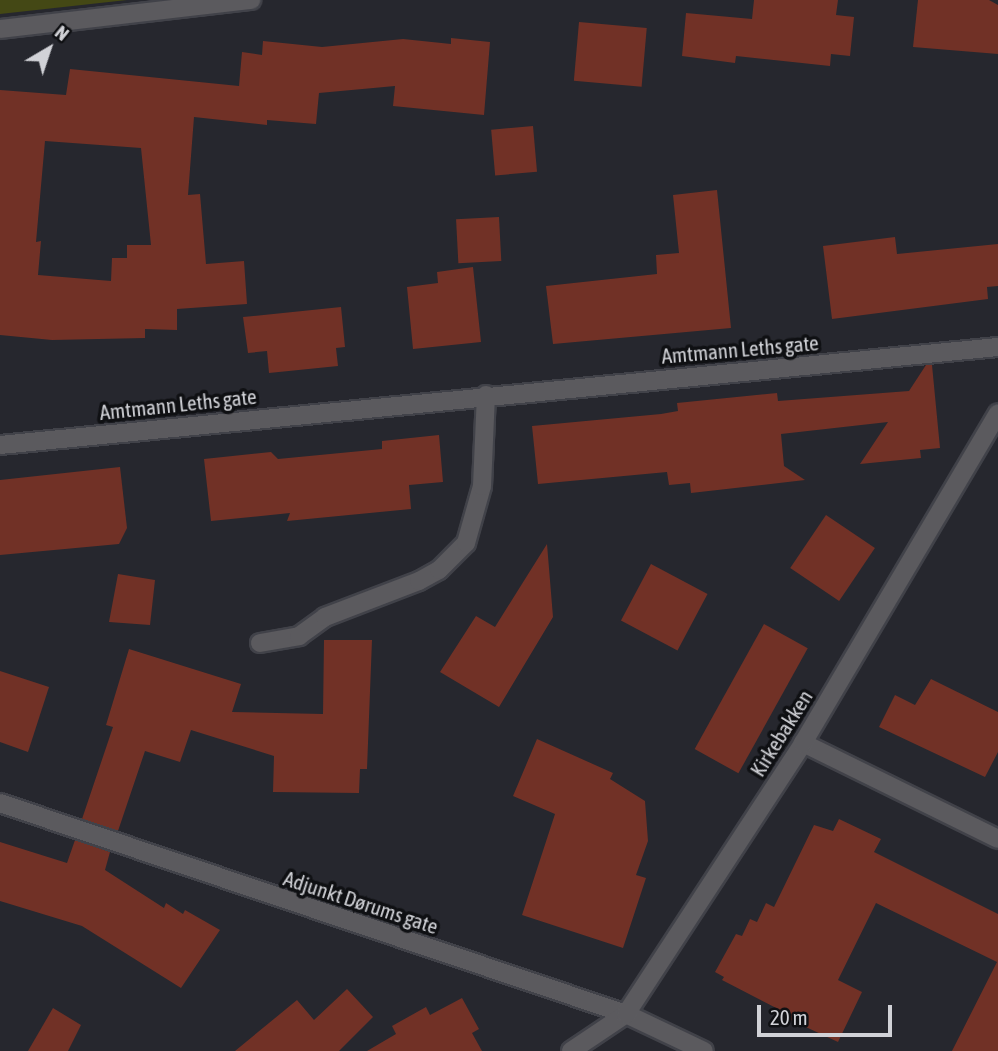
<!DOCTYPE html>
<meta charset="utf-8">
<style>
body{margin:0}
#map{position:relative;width:998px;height:1051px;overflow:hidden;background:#26272e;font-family:"Asap Condensed",sans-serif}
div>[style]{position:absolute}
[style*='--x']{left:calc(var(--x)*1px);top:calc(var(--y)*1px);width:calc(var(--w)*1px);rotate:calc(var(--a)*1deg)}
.green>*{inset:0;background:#444815}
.building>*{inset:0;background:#713126;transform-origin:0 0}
.roads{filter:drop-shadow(2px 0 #414249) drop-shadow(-2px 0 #414249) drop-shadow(0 2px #414249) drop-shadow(0 -2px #414249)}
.service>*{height:18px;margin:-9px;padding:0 9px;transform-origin:9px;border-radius:9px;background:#5b5a5e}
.minor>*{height:18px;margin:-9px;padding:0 9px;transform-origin:9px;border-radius:9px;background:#5b5a5e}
span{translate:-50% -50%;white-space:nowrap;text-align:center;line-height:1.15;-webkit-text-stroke:7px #0f1013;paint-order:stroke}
.street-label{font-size:21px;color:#d1d2d7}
.north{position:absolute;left:14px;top:14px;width:70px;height:70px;-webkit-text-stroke:5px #0f1013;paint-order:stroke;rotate:39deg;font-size:19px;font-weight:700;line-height:28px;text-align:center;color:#d1d2d7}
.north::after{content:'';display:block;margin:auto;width:24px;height:32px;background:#d1d2d7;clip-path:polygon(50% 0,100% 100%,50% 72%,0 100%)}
.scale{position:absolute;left:757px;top:1005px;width:135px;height:32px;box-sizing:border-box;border:4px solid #d1d2d7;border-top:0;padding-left:9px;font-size:21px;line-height:24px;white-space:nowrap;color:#d1d2d7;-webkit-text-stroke:5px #0f1013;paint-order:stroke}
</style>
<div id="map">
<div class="green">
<i style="clip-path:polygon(0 0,127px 0,0 14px)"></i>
</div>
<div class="building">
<i style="clip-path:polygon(754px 0,838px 0,836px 15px,854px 17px,850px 56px,831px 54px,830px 66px,736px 56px,735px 63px,682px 56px,686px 13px,752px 19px)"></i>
<i style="clip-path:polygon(918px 0,989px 0,998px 5px,998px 54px,913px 47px)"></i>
<i style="left:579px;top:22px;width:68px;height:59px;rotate:5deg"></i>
<i style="clip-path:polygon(evenodd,451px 38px,490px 42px,484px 115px,393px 106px,395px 86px,319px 93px,316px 124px,267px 120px,267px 125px,194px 117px,188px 195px,200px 194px,206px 264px,244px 261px,247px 304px,177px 309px,177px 330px,145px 329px,145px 338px,52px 340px,0 335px,0 90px,66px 95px,70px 69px,239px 86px,242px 52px,262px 55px,263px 41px,322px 47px,403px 39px,451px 44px,451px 38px,45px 141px,141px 148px,151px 245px,127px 245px,127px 258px,112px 258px,111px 281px,38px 275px,41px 241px,36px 242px,45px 141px)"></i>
<i style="left:533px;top:126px;width:46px;height:42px;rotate:85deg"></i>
<i style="clip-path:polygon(717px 190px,731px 328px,553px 344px,546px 286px,657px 274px,656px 255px,679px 253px,673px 195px)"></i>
<i style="left:499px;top:217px;width:44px;height:43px;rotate:87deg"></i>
<i style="clip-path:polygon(895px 237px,897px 254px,998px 244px,998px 286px,987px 287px,988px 299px,832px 319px,823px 246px)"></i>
<i style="clip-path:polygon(473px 267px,481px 342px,413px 349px,407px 287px,438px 283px,437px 272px)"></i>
<i style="clip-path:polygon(341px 307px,345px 347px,336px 348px,338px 366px,269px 373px,267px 351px,248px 353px,243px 317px)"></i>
<i style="clip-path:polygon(926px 365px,932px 365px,940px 448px,920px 450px,921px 458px,860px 464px,888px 422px,781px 434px,784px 466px,805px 480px,691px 493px,690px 483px,669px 485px,667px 472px,538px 484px,532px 426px,661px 414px,678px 411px,677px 403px,777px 393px,778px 401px,909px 391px)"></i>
<i style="clip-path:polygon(439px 435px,443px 482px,409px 485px,411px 509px,287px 521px,290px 513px,211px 521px,204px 459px,271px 452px,278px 459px,382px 449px,382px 441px)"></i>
<i style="clip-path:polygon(120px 467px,127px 528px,119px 544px,0 555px,0 480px)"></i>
<i style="left:826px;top:515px;width:59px;height:64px;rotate:34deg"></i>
<i style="clip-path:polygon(547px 544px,553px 617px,499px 707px,440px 672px,476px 616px,495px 627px)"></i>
<i style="left:651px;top:564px;width:64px;height:64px;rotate:28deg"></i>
<i style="clip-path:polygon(118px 574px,155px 580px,150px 625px,109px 622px)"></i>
<i style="left:764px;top:624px;width:50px;height:143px;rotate:29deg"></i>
<i style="clip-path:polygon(324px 640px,372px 640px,367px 769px,360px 769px,359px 793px,273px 792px,274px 756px,191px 730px,180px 762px,145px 751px,118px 831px,82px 819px,113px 727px,106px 725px,129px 649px,241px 684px,232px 712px,323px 714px)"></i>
<i style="clip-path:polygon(0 671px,49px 687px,28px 752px,0 742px)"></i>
<i style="clip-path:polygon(931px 679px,998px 712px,998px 752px,985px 777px,879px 727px,895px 695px,915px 705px)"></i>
<i style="clip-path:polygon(537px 739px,613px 773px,610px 779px,645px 801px,648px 841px,636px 875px,646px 878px,623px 948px,522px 915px,555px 814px,513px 796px)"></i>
<i style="clip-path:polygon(839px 819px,881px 839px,874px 852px,998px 914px,998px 1051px,952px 1051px,997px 962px,876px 903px,838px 980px,862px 992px,838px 1042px,780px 1015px,782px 1011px,722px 980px,724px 977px,715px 972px,736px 934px,742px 936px,750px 919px,757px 922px,766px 903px,774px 907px,814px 825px,833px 831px)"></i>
<i style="clip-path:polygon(75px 840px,110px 852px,105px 870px,164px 908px,166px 903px,183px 914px,185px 910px,220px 930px,181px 988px,82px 926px,0 901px,0 842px,67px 863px)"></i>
<i style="clip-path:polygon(347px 989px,373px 1017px,339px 1051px,235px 1051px,297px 1000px,314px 1020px)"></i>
<i style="clip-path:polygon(462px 998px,479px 1029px,472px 1033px,482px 1051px,367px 1051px,396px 1034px,392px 1026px,426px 1007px,430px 1015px)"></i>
<i style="clip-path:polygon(53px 1008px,81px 1025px,68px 1051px,28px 1051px)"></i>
</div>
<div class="roads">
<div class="service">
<i style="--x:260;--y:643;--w:40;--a:-10"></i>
<i style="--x:299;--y:636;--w:32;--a:-36"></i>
<i style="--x:325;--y:617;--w:101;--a:-21"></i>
<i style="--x:419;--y:581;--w:23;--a:-29"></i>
<i style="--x:439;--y:570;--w:38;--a:-45"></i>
<i style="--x:466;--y:543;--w:59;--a:-74.3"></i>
<i style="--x:482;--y:486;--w:91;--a:-87.5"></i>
</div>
<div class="minor">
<i style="--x:0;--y:29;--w:253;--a:-6.6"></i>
<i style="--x:0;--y:445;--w:1003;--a:-5.61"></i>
<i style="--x:803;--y:743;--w:217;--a:26.2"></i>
<i style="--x:0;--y:803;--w:661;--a:18.63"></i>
<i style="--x:626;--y:1014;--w:86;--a:25.4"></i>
<i style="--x:571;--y:1051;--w:66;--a:-33.9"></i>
<i style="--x:626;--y:1014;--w:324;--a:-56.8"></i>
<i style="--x:803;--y:743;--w:383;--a:-59.4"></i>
</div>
</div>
<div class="street-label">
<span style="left:740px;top:349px;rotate:-5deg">Amtmann Leths gate</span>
<span style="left:178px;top:404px;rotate:-6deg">Amtmann Leths gate</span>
<span style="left:781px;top:733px;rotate:-58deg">Kirkebakken</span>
<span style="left:361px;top:902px;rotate:18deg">Adjunkt Dørums gate</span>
</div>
<div class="north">N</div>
<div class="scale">20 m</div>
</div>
